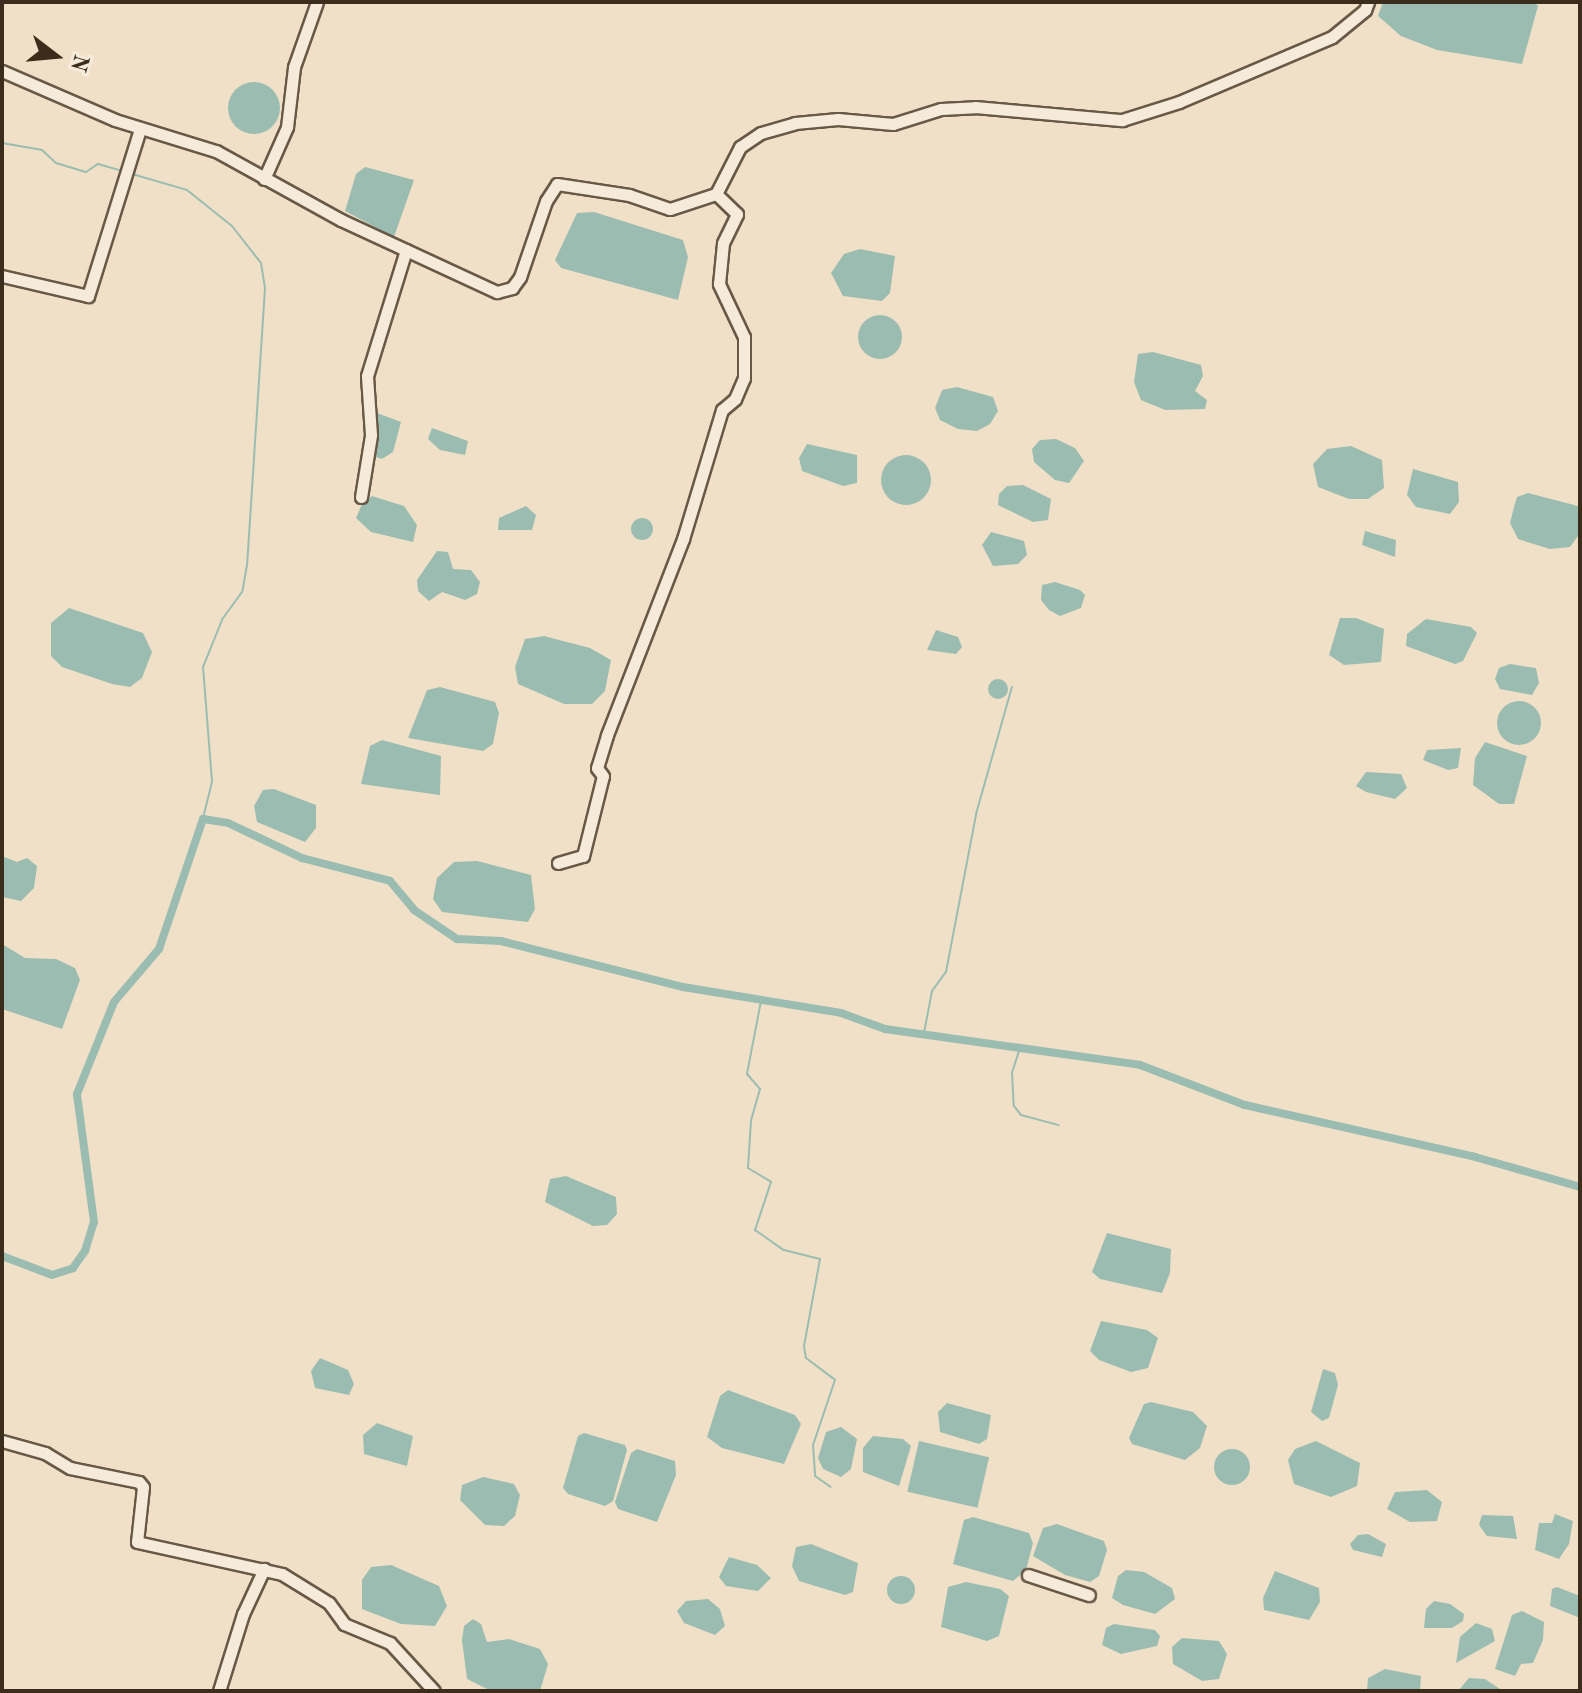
<!DOCTYPE html>
<style>
body{margin:0}
#map{position:relative;width:1582px;height:1693px;overflow:hidden;background:#f1e0c8;font-family:"Old Standard TT",serif}
div>[style]{position:absolute}
[style*='--x']{left:calc(var(--x)*1px);top:calc(var(--y)*1px);width:calc(var(--w)*1px);rotate:calc(var(--a)*1deg)}
.water>*{inset:0;background:#9bbdb1;transform-origin:0 0}
.round{border-radius:50%}
.stream>*{height:2px;margin:-1px;padding:0 1px;transform-origin:1px;border-radius:1px;background:#9bbdb1}
.canal>*{height:8px;margin:-4px;padding:0 4px;transform-origin:4px;border-radius:4px;background:#9bbdb1}
.roads{filter:drop-shadow(2px 0 #685946) drop-shadow(-2px 0 #685946) drop-shadow(0 2px #685946) drop-shadow(0 -2px #685946)}
.minor>*{height:11px;margin:-5.5px;padding:0 5.5px;transform-origin:5.5px;border-radius:5.5px;background:#f6ebdb}
span{translate:-50% -50%;white-space:nowrap;text-align:center;line-height:1.15;-webkit-text-stroke:6px #f6ebdb;paint-order:stroke}
.frame{position:absolute;inset:0;border:4px solid #3b2c1b;pointer-events:none}
.north{position:absolute;left:16px;top:16px;width:80px;height:80px;-webkit-text-stroke:6px #f6ebdb;paint-order:stroke;rotate:106deg;font-size:22px;font-weight:700;line-height:32px;text-align:center;color:#3b2c1b}
.north::after{content:'';display:block;margin:auto;width:28px;height:36px;background:#3b2c1b;clip-path:polygon(50% 0,100% 100%,50% 72%,0 100%)}
</style>
<div id="map">
<div class="water">
<i style="clip-path:polygon(1383px 2px,1534px 2px,1538px 6px,1522px 64px,1437px 50px,1401px 36px,1378px 16px)"></i>
<i class="round" style="left:228px;top:82px;width:52px;height:52px"></i>
<i style="clip-path:polygon(365px 167px,414px 180px,394px 237px,345px 211px,356px 174px)"></i>
<i style="clip-path:polygon(594px 212px,683px 240px,688px 257px,678px 300px,561px 268px,555px 260px,577px 213px)"></i>
<i style="clip-path:polygon(860px 249px,895px 256px,890px 293px,882px 301px,843px 296px,831px 273px,844px 254px)"></i>
<i class="round" style="left:858px;top:315px;width:44px;height:44px"></i>
<i style="clip-path:polygon(1153px 352px,1201px 365px,1203px 376px,1195px 391px,1207px 400px,1205px 409px,1165px 410px,1141px 400px,1134px 382px,1138px 354px)"></i>
<i style="clip-path:polygon(957px 387px,993px 397px,998px 411px,990px 424px,977px 431px,958px 429px,940px 420px,935px 408px,942px 390px)"></i>
<i style="clip-path:polygon(377px 413px,401px 422px,393px 452px,382px 459px,373px 456px,371px 447px)"></i>
<i style="clip-path:polygon(432px 428px,468px 441px,465px 455px,440px 450px,428px 439px)"></i>
<i style="clip-path:polygon(1056px 439px,1075px 448px,1084px 461px,1069px 483px,1055px 480px,1034px 462px,1032px 449px,1040px 440px)"></i>
<i style="clip-path:polygon(807px 444px,857px 455px,857px 483px,843px 486px,802px 471px,799px 458px)"></i>
<i style="clip-path:polygon(1351px 446px,1382px 460px,1384px 488px,1368px 499px,1349px 499px,1318px 487px,1313px 464px,1327px 449px)"></i>
<i class="round" style="left:881px;top:455px;width:50px;height:50px"></i>
<i style="clip-path:polygon(1413px 469px,1458px 482px,1459px 502px,1450px 514px,1416px 507px,1407px 495px)"></i>
<i style="clip-path:polygon(1023px 485px,1051px 499px,1048px 520px,1033px 522px,998px 505px,999px 494px,1007px 486px)"></i>
<i style="clip-path:polygon(1528px 493px,1578px 506px,1578px 536px,1570px 547px,1550px 549px,1518px 539px,1510px 523px,1514px 507px,1517px 497px)"></i>
<i style="clip-path:polygon(372px 496px,404px 506px,417px 525px,413px 542px,371px 532px,356px 518px,362px 504px)"></i>
<i style="clip-path:polygon(526px 506px,536px 515px,532px 530px,498px 530px,499px 518px)"></i>
<i class="round" style="left:631px;top:518px;width:22px;height:22px"></i>
<i style="clip-path:polygon(1365px 531px,1396px 540px,1395px 557px,1362px 545px)"></i>
<i style="clip-path:polygon(991px 532px,1024px 541px,1027px 555px,1018px 564px,993px 566px,982px 545px)"></i>
<i style="clip-path:polygon(437px 551px,448px 552px,453px 569px,471px 570px,480px 582px,477px 594px,465px 600px,442px 592px,429px 601px,418px 591px,417px 580px)"></i>
<i style="clip-path:polygon(1055px 582px,1080px 590px,1085px 595px,1081px 608px,1060px 616px,1049px 610px,1041px 600px,1042px 585px)"></i>
<i style="clip-path:polygon(69px 608px,143px 633px,152px 652px,142px 678px,130px 687px,112px 684px,62px 667px,51px 656px,51px 623px)"></i>
<i style="clip-path:polygon(1340px 618px,1356px 618px,1384px 629px,1381px 662px,1344px 665px,1329px 655px)"></i>
<i style="clip-path:polygon(1426px 619px,1471px 627px,1477px 633px,1463px 661px,1455px 664px,1406px 646px,1407px 634px)"></i>
<i style="clip-path:polygon(936px 630px,958px 637px,962px 647px,956px 654px,927px 650px)"></i>
<i style="clip-path:polygon(544px 636px,590px 648px,611px 660px,605px 691px,592px 704px,564px 704px,518px 684px,515px 667px,525px 639px)"></i>
<i style="clip-path:polygon(1510px 664px,1536px 668px,1539px 683px,1532px 695px,1500px 689px,1495px 679px,1499px 668px)"></i>
<i class="round" style="left:988px;top:679px;width:20px;height:20px"></i>
<i style="clip-path:polygon(440px 687px,495px 702px,499px 713px,493px 744px,483px 751px,408px 738px,427px 690px)"></i>
<i class="round" style="left:1497px;top:701px;width:44px;height:44px"></i>
<i style="clip-path:polygon(382px 740px,441px 756px,440px 795px,361px 784px,370px 746px)"></i>
<i style="clip-path:polygon(1485px 742px,1527px 756px,1514px 804px,1499px 804px,1473px 785px,1475px 758px)"></i>
<i style="clip-path:polygon(1461px 748px,1458px 768px,1448px 770px,1423px 760px,1427px 750px)"></i>
<i style="clip-path:polygon(1366px 772px,1401px 774px,1407px 788px,1395px 799px,1366px 792px,1356px 786px)"></i>
<i style="clip-path:polygon(274px 789px,316px 805px,316px 828px,305px 842px,257px 822px,254px 806px,263px 790px)"></i>
<i style="clip-path:polygon(2px 856px,17px 862px,27px 858px,37px 866px,34px 888px,21px 901px,2px 897px)"></i>
<i style="clip-path:polygon(477px 861px,531px 875px,535px 909px,528px 922px,442px 912px,433px 899px,437px 878px,454px 862px)"></i>
<i style="clip-path:polygon(2px 944px,25px 958px,56px 959px,75px 968px,80px 980px,62px 1029px,2px 1009px)"></i>
<i style="clip-path:polygon(566px 1176px,616px 1197px,617px 1214px,607px 1225px,593px 1226px,545px 1202px,550px 1179px)"></i>
<i style="clip-path:polygon(1107px 1233px,1171px 1249px,1170px 1273px,1162px 1293px,1100px 1279px,1092px 1272px)"></i>
<i style="clip-path:polygon(1101px 1321px,1147px 1330px,1158px 1338px,1148px 1368px,1131px 1372px,1099px 1360px,1090px 1351px)"></i>
<i style="clip-path:polygon(320px 1358px,348px 1370px,354px 1384px,349px 1395px,315px 1388px,311px 1371px)"></i>
<i style="clip-path:polygon(1323px 1369px,1335px 1373px,1338px 1385px,1329px 1418px,1322px 1421px,1311px 1412px)"></i>
<i style="clip-path:polygon(728px 1390px,795px 1415px,801px 1424px,784px 1464px,722px 1448px,707px 1437px,720px 1396px)"></i>
<i style="clip-path:polygon(1151px 1402px,1193px 1412px,1207px 1426px,1200px 1448px,1185px 1460px,1132px 1444px,1129px 1438px,1144px 1404px)"></i>
<i style="clip-path:polygon(947px 1403px,991px 1415px,987px 1439px,979px 1444px,940px 1432px,938px 1412px)"></i>
<i style="clip-path:polygon(377px 1423px,413px 1436px,407px 1466px,364px 1454px,363px 1435px)"></i>
<i style="clip-path:polygon(841px 1427px,857px 1439px,851px 1469px,841px 1477px,823px 1469px,818px 1458px,826px 1432px)"></i>
<i style="clip-path:polygon(584px 1433px,625px 1445px,627px 1450px,613px 1501px,605px 1506px,568px 1494px,563px 1488px,578px 1436px)"></i>
<i style="clip-path:polygon(873px 1436px,903px 1439px,911px 1446px,899px 1486px,863px 1472px,863px 1448px)"></i>
<i style="left:919px;top:1441px;width:72px;height:52px;rotate:13deg"></i>
<i style="clip-path:polygon(1316px 1441px,1360px 1463px,1357px 1486px,1331px 1497px,1294px 1484px,1288px 1460px,1295px 1449px)"></i>
<i class="round" style="left:1214px;top:1449px;width:36px;height:36px"></i>
<i style="clip-path:polygon(637px 1449px,675px 1461px,676px 1475px,657px 1522px,618px 1509px,615px 1502px,631px 1453px)"></i>
<i style="clip-path:polygon(483px 1477px,514px 1484px,520px 1495px,515px 1516px,504px 1526px,485px 1525px,460px 1500px,462px 1485px)"></i>
<i style="clip-path:polygon(1427px 1490px,1442px 1502px,1437px 1521px,1410px 1522px,1387px 1509px,1395px 1492px)"></i>
<i style="clip-path:polygon(1555px 1514px,1573px 1521px,1569px 1544px,1559px 1559px,1535px 1550px,1539px 1523px,1552px 1523px)"></i>
<i style="clip-path:polygon(1482px 1515px,1513px 1516px,1517px 1539px,1487px 1536px,1479px 1525px)"></i>
<i style="clip-path:polygon(973px 1517px,1029px 1533px,1033px 1543px,1026px 1570px,1013px 1581px,953px 1564px,964px 1520px)"></i>
<i style="clip-path:polygon(1057px 1524px,1104px 1541px,1107px 1550px,1099px 1576px,1090px 1582px,1065px 1575px,1033px 1556px,1043px 1528px)"></i>
<i style="clip-path:polygon(1368px 1534px,1386px 1544px,1382px 1557px,1353px 1550px,1350px 1544px,1358px 1535px)"></i>
<i style="clip-path:polygon(811px 1544px,858px 1563px,853px 1592px,845px 1595px,799px 1581px,792px 1566px,796px 1547px)"></i>
<i style="clip-path:polygon(729px 1557px,757px 1565px,771px 1578px,758px 1591px,726px 1586px,719px 1577px)"></i>
<i style="clip-path:polygon(391px 1565px,439px 1586px,447px 1606px,435px 1626px,401px 1624px,362px 1609px,362px 1580px,371px 1567px)"></i>
<i style="clip-path:polygon(1126px 1570px,1144px 1572px,1172px 1588px,1175px 1599px,1155px 1614px,1123px 1605px,1112px 1598px,1118px 1576px)"></i>
<i style="clip-path:polygon(1275px 1571px,1319px 1588px,1320px 1602px,1309px 1620px,1264px 1610px,1263px 1598px)"></i>
<i class="round" style="left:887px;top:1576px;width:28px;height:28px"></i>
<i style="clip-path:polygon(966px 1582px,1000px 1589px,1009px 1596px,999px 1636px,987px 1641px,941px 1627px,948px 1587px)"></i>
<i style="clip-path:polygon(1557px 1587px,1580px 1596px,1580px 1618px,1550px 1606px,1552px 1589px)"></i>
<i style="clip-path:polygon(708px 1599px,720px 1609px,725px 1626px,715px 1635px,684px 1623px,677px 1611px,686px 1601px)"></i>
<i style="clip-path:polygon(1434px 1601px,1450px 1604px,1464px 1614px,1463px 1621px,1452px 1628px,1424px 1628px,1426px 1609px)"></i>
<i style="clip-path:polygon(1522px 1611px,1544px 1622px,1543px 1640px,1533px 1663px,1521px 1664px,1515px 1676px,1495px 1669px,1512px 1615px)"></i>
<i style="clip-path:polygon(473px 1619px,481px 1624px,487px 1642px,509px 1639px,540px 1649px,548px 1664px,540px 1691px,491px 1691px,467px 1679px,462px 1640px,464px 1626px)"></i>
<i style="clip-path:polygon(1476px 1623px,1492px 1629px,1495px 1641px,1456px 1663px,1460px 1637px)"></i>
<i style="clip-path:polygon(1114px 1624px,1155px 1630px,1160px 1636px,1157px 1646px,1121px 1654px,1102px 1645px,1106px 1628px)"></i>
<i style="clip-path:polygon(1182px 1638px,1219px 1641px,1227px 1654px,1219px 1679px,1202px 1681px,1173px 1664px,1172px 1647px)"></i>
<i style="clip-path:polygon(1385px 1669px,1421px 1676px,1420px 1691px,1367px 1691px,1368px 1678px)"></i>
<i style="clip-path:polygon(1469px 1678px,1485px 1679px,1503px 1691px,1458px 1691px)"></i>
</div>
<div class="stream">
<i style="--x:2;--y:143;--w:41;--a:9.9"></i>
<i style="--x:42;--y:150;--w:19;--a:43"></i>
<i style="--x:56;--y:163;--w:31;--a:17"></i>
<i style="--x:86;--y:172;--w:14;--a:-34"></i>
<i style="--x:98;--y:164;--w:25;--a:16"></i>
<i style="--x:132;--y:174;--w:57;--a:16.2"></i>
<i style="--x:187;--y:190;--w:58;--a:38.7"></i>
<i style="--x:232;--y:226;--w:47;--a:51.9"></i>
<i style="--x:261;--y:263;--w:25;--a:81"></i>
<i style="--x:265;--y:288;--w:278;--a:93.7"></i>
<i style="--x:247;--y:565;--w:27;--a:100"></i>
<i style="--x:242;--y:592;--w:34;--a:126"></i>
<i style="--x:222;--y:620;--w:51;--a:112"></i>
<i style="--x:203;--y:667;--w:115;--a:85.5"></i>
<i style="--x:212;--y:782;--w:38;--a:104"></i>
<i style="--x:761;--y:1001;--w:74;--a:100.9"></i>
<i style="--x:747;--y:1074;--w:20;--a:49"></i>
<i style="--x:760;--y:1089;--w:33;--a:106"></i>
<i style="--x:751;--y:1121;--w:47;--a:93.7"></i>
<i style="--x:748;--y:1168;--w:27;--a:31"></i>
<i style="--x:771;--y:1182;--w:51;--a:108.4"></i>
<i style="--x:755;--y:1230;--w:35;--a:35"></i>
<i style="--x:784;--y:1250;--w:37;--a:14"></i>
<i style="--x:820;--y:1259;--w:88;--a:100.4"></i>
<i style="--x:804;--y:1346;--w:12;--a:81"></i>
<i style="--x:806;--y:1358;--w:36;--a:37"></i>
<i style="--x:835;--y:1380;--w:69;--a:108.7"></i>
<i style="--x:813;--y:1445;--w:31;--a:86"></i>
<i style="--x:815;--y:1476;--w:19;--a:35"></i>
<i style="--x:924;--y:1033;--w:43;--a:-79.2"></i>
<i style="--x:932;--y:991;--w:24;--a:-54"></i>
<i style="--x:946;--y:972;--w:161;--a:-79.2"></i>
<i style="--x:976;--y:814;--w:132;--a:-74.2"></i>
<i style="--x:1020;--y:1048;--w:26;--a:108"></i>
<i style="--x:1012;--y:1073;--w:33;--a:87"></i>
<i style="--x:1014;--y:1106;--w:11;--a:52"></i>
<i style="--x:1021;--y:1115;--w:39;--a:15"></i>
</div>
<div class="canal">
<i style="--x:2;--y:1256;--w:53;--a:20.8"></i>
<i style="--x:52;--y:1275;--w:22;--a:-18"></i>
<i style="--x:73;--y:1268;--w:21;--a:-55"></i>
<i style="--x:85;--y:1251;--w:30;--a:-73"></i>
<i style="--x:94;--y:1222;--w:129;--a:-97.6"></i>
<i style="--x:77;--y:1094;--w:99;--a:-68.1"></i>
<i style="--x:114;--y:1002;--w:70;--a:-49.7"></i>
<i style="--x:159;--y:949;--w:137;--a:-71.3"></i>
<i style="--x:203;--y:819;--w:25;--a:9"></i>
<i style="--x:228;--y:823;--w:82;--a:25.3"></i>
<i style="--x:302;--y:858;--w:91;--a:14.6"></i>
<i style="--x:390;--y:881;--w:38;--a:50"></i>
<i style="--x:414;--y:910;--w:52;--a:34"></i>
<i style="--x:457;--y:939;--w:44;--a:2.6"></i>
<i style="--x:501;--y:941;--w:188;--a:14.2"></i>
<i style="--x:683;--y:987;--w:160;--a:9.3"></i>
<i style="--x:841;--y:1013;--w:47;--a:20"></i>
<i style="--x:885;--y:1029;--w:258;--a:8"></i>
<i style="--x:1140;--y:1065;--w:112;--a:20.9"></i>
<i style="--x:1245;--y:1105;--w:236;--a:12.7"></i>
<i style="--x:1475;--y:1157;--w:109;--a:15.9"></i>
</div>
<div class="roads">
<div class="minor">
<i style="--x:2;--y:71;--w:123;--a:23.4"></i>
<i style="--x:115;--y:120;--w:106;--a:17.1"></i>
<i style="--x:216;--y:151;--w:143;--a:28.9"></i>
<i style="--x:341;--y:220;--w:172;--a:24.8"></i>
<i style="--x:497;--y:292;--w:16;--a:-15"></i>
<i style="--x:512;--y:288;--w:14;--a:-54"></i>
<i style="--x:520;--y:277;--w:80;--a:-71.1"></i>
<i style="--x:546;--y:201;--w:20;--a:-57"></i>
<i style="--x:557;--y:184;--w:73;--a:8.7"></i>
<i style="--x:629;--y:195;--w:43;--a:18.9"></i>
<i style="--x:670;--y:209;--w:48;--a:-18.1"></i>
<i style="--x:716;--y:194;--w:53;--a:-62.9"></i>
<i style="--x:740;--y:147;--w:25;--a:-34"></i>
<i style="--x:761;--y:133;--w:35;--a:-16"></i>
<i style="--x:795;--y:123;--w:43;--a:-5.3"></i>
<i style="--x:838;--y:119;--w:55;--a:5.2"></i>
<i style="--x:893;--y:124;--w:50;--a:-17.4"></i>
<i style="--x:941;--y:109;--w:34;--a:-3"></i>
<i style="--x:975;--y:107;--w:148;--a:5.1"></i>
<i style="--x:1122;--y:120;--w:60;--a:-17.5"></i>
<i style="--x:1179;--y:102;--w:166;--a:-23"></i>
<i style="--x:1332;--y:37;--w:43;--a:-39.3"></i>
<i style="--x:1365;--y:10;--w:9;--a:-69"></i>
<i style="--x:264;--y:179;--w:57;--a:-66.1"></i>
<i style="--x:287;--y:127;--w:60;--a:-83.3"></i>
<i style="--x:294;--y:67;--w:69;--a:-70.5"></i>
<i style="--x:2;--y:276;--w:88;--a:13.1"></i>
<i style="--x:88;--y:296;--w:175;--a:-72.7"></i>
<i style="--x:361;--y:497;--w:63;--a:-80.8"></i>
<i style="--x:371;--y:435;--w:59;--a:-93.9"></i>
<i style="--x:367;--y:376;--w:132;--a:-72.8"></i>
<i style="--x:558;--y:863;--w:26;--a:-16"></i>
<i style="--x:583;--y:856;--w:82;--a:-76"></i>
<i style="--x:603;--y:776;--w:10;--a:-127"></i>
<i style="--x:597;--y:768;--w:34;--a:-73"></i>
<i style="--x:607;--y:735;--w:210;--a:-68.8"></i>
<i style="--x:683;--y:539;--w:135;--a:-73.2"></i>
<i style="--x:722;--y:410;--w:17;--a:-40"></i>
<i style="--x:735;--y:399;--w:23;--a:-67"></i>
<i style="--x:744;--y:378;--w:41;--a:-90"></i>
<i style="--x:744;--y:337;--w:59;--a:-115.3"></i>
<i style="--x:719;--y:284;--w:41;--a:-84.4"></i>
<i style="--x:723;--y:243;--w:32;--a:-64"></i>
<i style="--x:737;--y:214;--w:29;--a:-136"></i>
<i style="--x:2;--y:1441;--w:45;--a:15.6"></i>
<i style="--x:45;--y:1453;--w:29;--a:31"></i>
<i style="--x:70;--y:1468;--w:70;--a:11.5"></i>
<i style="--x:139;--y:1482;--w:6;--a:51"></i>
<i style="--x:143;--y:1487;--w:55;--a:96.2"></i>
<i style="--x:137;--y:1542;--w:148;--a:12.4"></i>
<i style="--x:282;--y:1574;--w:55;--a:31.7"></i>
<i style="--x:329;--y:1603;--w:26;--a:54"></i>
<i style="--x:344;--y:1624;--w:50;--a:22.4"></i>
<i style="--x:390;--y:1643;--w:65;--a:47.5"></i>
<i style="--x:1028;--y:1575;--w:64;--a:18.2"></i>
<i style="--x:219;--y:1691;--w:81;--a:-72.7"></i>
<i style="--x:243;--y:1614;--w:50;--a:-65"></i>
</div>
</div>
<div class="frame"></div>
<div class="north">N</div>
</div>
